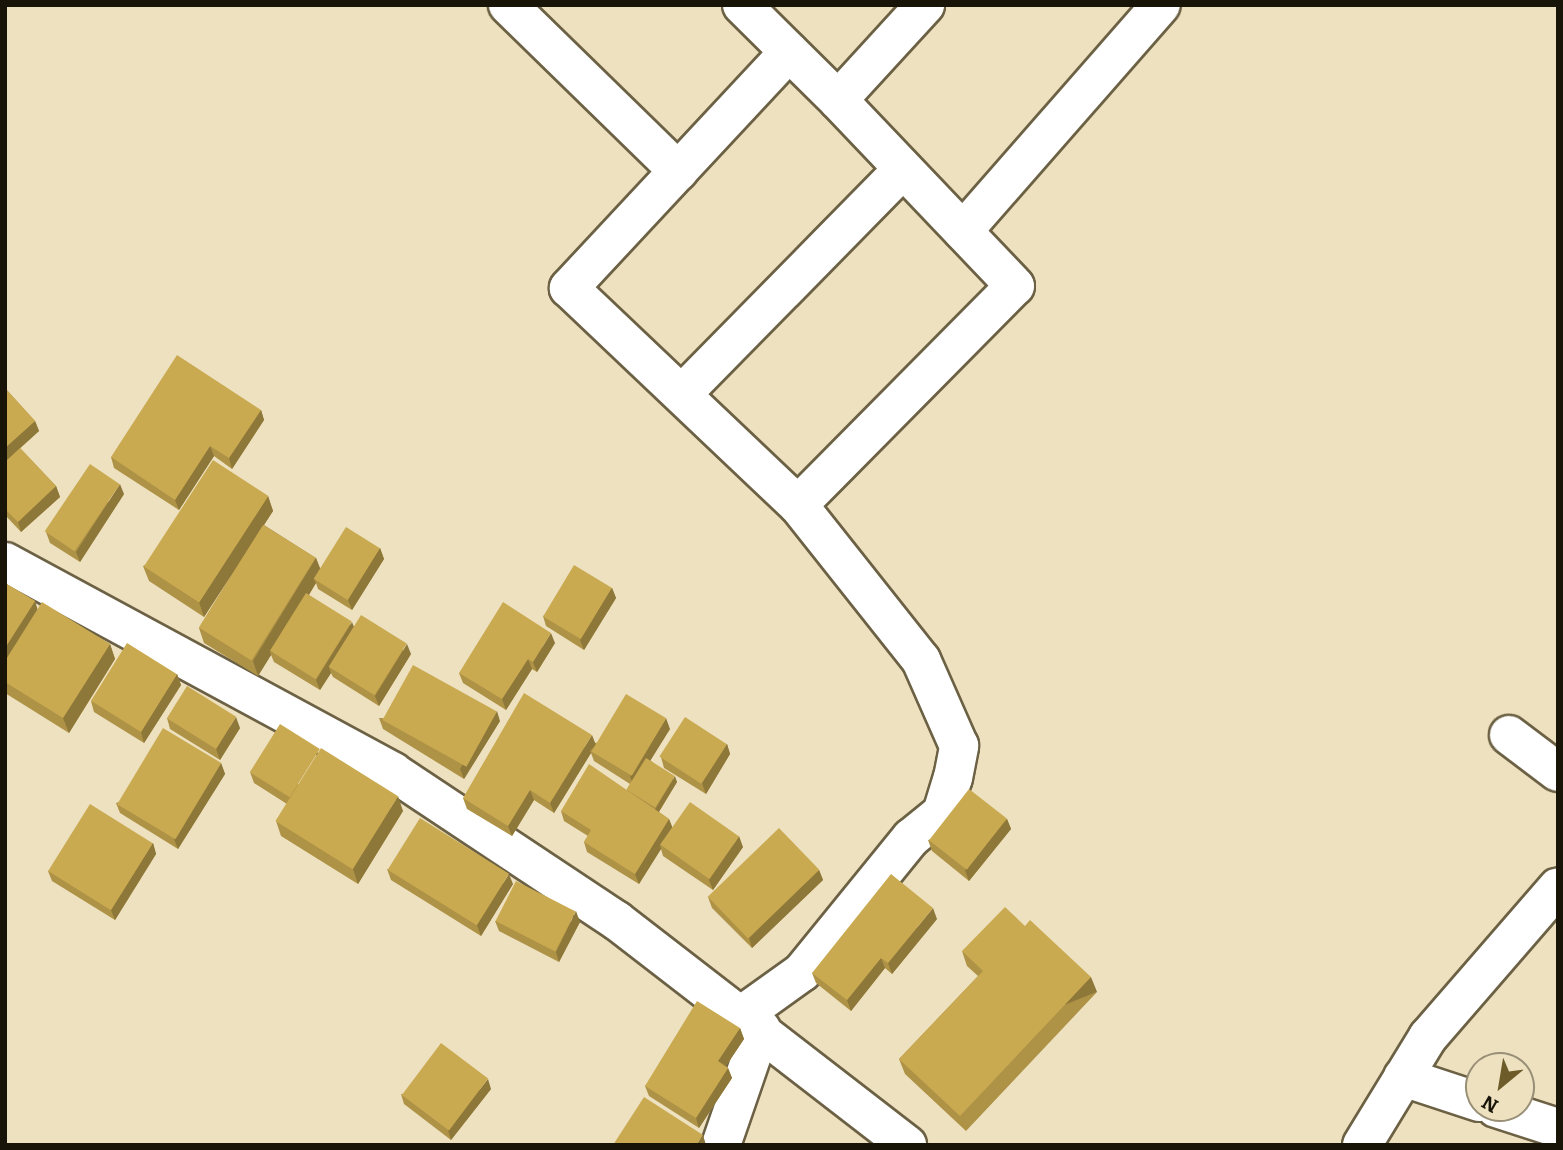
<!DOCTYPE html>
<style>
body{margin:0}
#map{position:relative;width:1563px;height:1150px;overflow:hidden;background:#ede1c0;font-family:Bitter,serif}
div>[style]{position:absolute}
[style*='--x']{left:calc(var(--x)*1px);top:calc(var(--y)*1px);width:calc(var(--w)*1px);rotate:calc(var(--a)*1deg)}
.roads{filter:drop-shadow(2px 0 #6c6144) drop-shadow(-2px 0 #6c6144) drop-shadow(0 2px #6c6144) drop-shadow(0 -2px #6c6144)}
.minor>*{height:38px;margin:-19px;padding:0 19px;transform-origin:19px;border-radius:19px;background:#fff}
.wall>*{inset:0;background:#ae9246}
.shaded-wall>*{inset:0;background:#8d7739;transform-origin:0 0}
.building>*{inset:0;background:#caaa51;transform-origin:0 0}
span{translate:-50% -50%;white-space:nowrap;text-align:center;line-height:1.15;-webkit-text-stroke:6px #ede1c0;paint-order:stroke}
.frame{position:absolute;inset:0;border:7px solid #181408;pointer-events:none}
.north{position:absolute;left:1465px;top:1052px;width:70px;height:70px;box-sizing:border-box;background:#ede1c0;border:2px solid #988f76;border-radius:50%;rotate:210deg;font-size:19px;font-weight:700;line-height:28px;text-align:center;color:#181408}
.north::after{content:'';display:block;margin:auto;width:24px;height:32px;background:#6d5b29;clip-path:polygon(50% 0,100% 100%,50% 72%,0 100%)}
</style>
<div id="map">
<div class="roads">
<div class="minor">
<i style="--x:508;--y:5;--w:238;--a:44.3"></i>
<i style="--x:742;--y:5;--w:135;--a:44.7"></i>
<i style="--x:789;--y:52;--w:323;--a:133"></i>
<i style="--x:569;--y:288;--w:315;--a:43.5"></i>
<i style="--x:963;--y:231;--w:300;--a:-48.8"></i>
<i style="--x:683;--y:393;--w:314;--a:-45.5"></i>
<i style="--x:5;--y:562;--w:441;--a:28.4"></i>
<i style="--x:393;--y:772;--w:268;--a:33.6"></i>
<i style="--x:616;--y:920;--w:368;--a:37.7"></i>
<i style="--x:1509;--y:735;--w:61;--a:37.1"></i>
<i style="--x:742;--y:1015;--w:74;--a:-35.6"></i>
<i style="--x:802;--y:972;--w:173;--a:-50.9"></i>
<i style="--x:911;--y:838;--w:40;--a:-39"></i>
<i style="--x:942;--y:813;--w:37;--a:-73"></i>
<i style="--x:953;--y:778;--w:33;--a:-79"></i>
<i style="--x:959;--y:746;--w:94;--a:-113.8"></i>
<i style="--x:921;--y:660;--w:198;--a:-128.4"></i>
<i style="--x:798;--y:505;--w:308;--a:-45.3"></i>
<i style="--x:1015;--y:286;--w:257;--a:-133.6"></i>
<i style="--x:838;--y:100;--w:129;--a:-47.5"></i>
<i style="--x:1403;--y:1077;--w:80;--a:18.2"></i>
<i style="--x:1496;--y:1108;--w:65;--a:17.9"></i>
<i style="--x:721;--y:1145;--w:123;--a:-71"></i>
<i style="--x:1362;--y:1145;--w:127;--a:-58.6"></i>
<i style="--x:1428;--y:1037;--w:198;--a:-49.1"></i>
</div>
</div>
<div class="wall">
<i style="clip-path:polygon(5px 388px,35px 421px,39px 431px,20px 448px,56px 486px,60px 497px,21px 532px,5px 515px)"></i>
<i style="clip-path:polygon(261px 410px,264px 420px,232px 469px,214px 456px,179px 510px,114px 468px,111px 457px)"></i>
<i style="clip-path:polygon(124px 494px,80px 562px,50px 543px,46px 532px)"></i>
<i style="clip-path:polygon(268px 496px,273px 511px,264px 525px,316px 558px,320px 569px,380px 548px,384px 559px,352px 610px,318px 589px,316px 583px,309px 595px,354px 627px,411px 654px,379px 706px,333px 677px,331px 673px,320px 690px,274px 662px,271px 655px,258px 676px,204px 643px,199px 628px,234px 571px,204px 617px,149px 581px,143px 566px)"></i>
<i style="clip-path:polygon(5px 583px,35px 601px,37px 609px,110px 644px,115px 659px,69px 733px,5px 693px)"></i>
<i style="clip-path:polygon(612px 588px,616px 598px,584px 650px,546px 626px,543px 616px)"></i>
<i style="clip-path:polygon(555px 643px,537px 672px,532px 669px,506px 710px,463px 683px,459px 673px)"></i>
<i style="clip-path:polygon(177px 674px,181px 685px,144px 743px,94px 712px,91px 701px)"></i>
<i style="clip-path:polygon(167px 718px,240px 728px,220px 760px,170px 729px)"></i>
<i style="clip-path:polygon(379px 718px,500px 721px,464px 779px,383px 729px)"></i>
<i style="clip-path:polygon(670px 729px,650px 760px,677px 782px,659px 812px,669px 819px,672px 827px,743px 847px,713px 890px,663px 856px,661px 849px,639px 884px,587px 852px,584px 842px,588px 836px,564px 821px,561px 811px,627px 790px,630px 784px,594px 761px,591px 753px,554px 813px,534px 800px,512px 836px,467px 809px,463px 798px,595px 743px)"></i>
<i style="clip-path:polygon(727px 744px,730px 754px,706px 794px,664px 768px,661px 757px)"></i>
<i style="clip-path:polygon(221px 763px,225px 774px,178px 849px,120px 813px,116px 803px)"></i>
<i style="clip-path:polygon(250px 772px,403px 811px,358px 884px,281px 836px,276px 821px,287px 804px,254px 783px)"></i>
<i style="clip-path:polygon(1007px 819px,1011px 829px,969px 881px,932px 851px,928px 840px)"></i>
<i style="clip-path:polygon(153px 843px,156px 854px,115px 920px,52px 881px,48px 871px)"></i>
<i style="clip-path:polygon(387px 869px,513px 884px,481px 936px,391px 880px)"></i>
<i style="clip-path:polygon(819px 870px,823px 880px,752px 948px,712px 908px,708px 897px)"></i>
<i style="clip-path:polygon(937px 919px,892px 974px,885px 968px,851px 1011px,816px 983px,812px 973px)"></i>
<i style="clip-path:polygon(495px 921px,580px 922px,559px 962px,499px 931px)"></i>
<i style="clip-path:polygon(962px 951px,1097px 992px,966px 1131px,905px 1074px,899px 1059px,978px 976px,967px 966px)"></i>
<i style="clip-path:polygon(740px 1028px,744px 1039px,726px 1066px,728px 1068px,732px 1078px,699px 1128px,649px 1096px,645px 1086px)"></i>
<i style="clip-path:polygon(491px 1089px,451px 1140px,404px 1104px,401px 1094px)"></i>
</div>
<div class="shaded-wall">
<i style="clip-path:polygon(261px 410px,264px 420px,232px 469px,229px 458px)"></i>
<i style="clip-path:polygon(35px 421px,39px 431px,5px 462px,5px 448px)"></i>
<i style="clip-path:polygon(210px 446px,214px 456px,179px 510px,175px 500px)"></i>
<i style="clip-path:polygon(120px 484px,124px 494px,80px 562px,76px 552px)"></i>
<i style="clip-path:polygon(56px 486px,60px 497px,21px 532px,18px 522px)"></i>
<i style="clip-path:polygon(268px 496px,273px 511px,204px 617px,199px 602px)"></i>
<i style="clip-path:polygon(380px 548px,384px 559px,352px 610px,348px 600px)"></i>
<i style="clip-path:polygon(316px 558px,322px 573px,314px 579px,316px 583px,273px 653px,270px 651px,271px 655px,258px 676px,253px 661px)"></i>
<i style="clip-path:polygon(612px 588px,616px 598px,584px 650px,580px 640px)"></i>
<i style="clip-path:polygon(35px 601px,38px 611px,5px 665px,5px 648px)"></i>
<i style="clip-path:polygon(352px 622px,356px 632px,329px 667px,331px 673px,320px 690px,316px 680px)"></i>
<i style="clip-path:polygon(551px 633px,555px 643px,537px 672px,533px 662px)"></i>
<i style="clip-path:polygon(110px 644px,115px 659px,69px 733px,63px 718px)"></i>
<i style="clip-path:polygon(407px 644px,411px 654px,379px 706px,375px 696px)"></i>
<i style="clip-path:polygon(528px 659px,532px 669px,506px 710px,502px 699px)"></i>
<i style="clip-path:polygon(177px 674px,181px 685px,144px 743px,141px 732px)"></i>
<i style="clip-path:polygon(497px 711px,500px 721px,464px 779px,460px 769px)"></i>
<i style="clip-path:polygon(236px 717px,240px 728px,220px 760px,216px 749px)"></i>
<i style="clip-path:polygon(666px 718px,670px 729px,634px 787px,630px 776px)"></i>
<i style="clip-path:polygon(592px 735px,596px 745px,590px 751px,591px 753px,554px 813px,550px 803px)"></i>
<i style="clip-path:polygon(727px 744px,730px 754px,706px 794px,702px 783px)"></i>
<i style="clip-path:polygon(221px 763px,225px 774px,178px 849px,174px 839px)"></i>
<i style="clip-path:polygon(675px 776px,677px 782px,655px 818px,653px 813px)"></i>
<i style="clip-path:polygon(530px 790px,534px 800px,512px 836px,508px 826px)"></i>
<i style="clip-path:polygon(398px 796px,403px 811px,358px 884px,353px 869px)"></i>
<i style="clip-path:polygon(669px 819px,673px 829px,660px 845px,661px 849px,639px 884px,635px 874px)"></i>
<i style="clip-path:polygon(1007px 819px,1011px 829px,969px 881px,965px 870px)"></i>
<i style="clip-path:polygon(739px 836px,743px 847px,713px 890px,709px 880px)"></i>
<i style="clip-path:polygon(153px 843px,156px 854px,115px 920px,111px 910px)"></i>
<i style="clip-path:polygon(819px 870px,823px 880px,752px 948px,749px 938px)"></i>
<i style="clip-path:polygon(509px 874px,513px 884px,481px 936px,477px 925px)"></i>
<i style="clip-path:polygon(933px 908px,937px 919px,892px 974px,888px 963px)"></i>
<i style="clip-path:polygon(576px 911px,580px 922px,559px 962px,556px 952px)"></i>
<i style="clip-path:polygon(881px 958px,885px 968px,851px 1011px,847px 1000px)"></i>
<i style="left:1091px;top:977px;width:16px;height:191px;rotate:68deg"></i>
<i style="clip-path:polygon(740px 1028px,744px 1039px,722px 1072px,718px 1061px)"></i>
<i style="clip-path:polygon(728px 1068px,732px 1078px,699px 1128px,696px 1118px)"></i>
<i style="clip-path:polygon(488px 1079px,491px 1089px,451px 1140px,448px 1130px)"></i>
<i style="clip-path:polygon(703px 1135px,706px 1145px,696px 1145px)"></i>
</div>
<div class="building">
<i style="clip-path:polygon(177px 355px,261px 410px,229px 458px,210px 446px,175px 500px,111px 457px)"></i>
<i style="clip-path:polygon(5px 388px,35px 421px,5px 448px)"></i>
<i style="clip-path:polygon(20px 448px,56px 486px,18px 522px,5px 509px,5px 462px)"></i>
<i style="left:213px;top:460px;width:66px;height:127px;rotate:33deg"></i>
<i style="left:90px;top:464px;width:36px;height:81px;rotate:34deg"></i>
<i style="left:263px;top:525px;width:62px;height:121px;rotate:32deg"></i>
<i style="left:346px;top:527px;width:40px;height:61px;rotate:32deg"></i>
<i style="left:574px;top:565px;width:44px;height:60px;rotate:31deg"></i>
<i style="clip-path:polygon(5px 583px,35px 601px,5px 648px)"></i>
<i style="left:306px;top:593px;width:54px;height:68px;rotate:32deg"></i>
<i style="clip-path:polygon(42px 602px,110px 644px,63px 718px,5px 682px,5px 661px)"></i>
<i style="clip-path:polygon(503px 602px,551px 633px,533px 662px,528px 659px,502px 699px,459px 673px)"></i>
<i style="left:361px;top:615px;width:54px;height:61px;rotate:32deg"></i>
<i style="left:127px;top:643px;width:59px;height:68px;rotate:32deg"></i>
<i style="left:413px;top:665px;width:96px;height:63px;rotate:29deg"></i>
<i style="left:187px;top:686px;width:58px;height:38px;rotate:32deg"></i>
<i style="clip-path:polygon(524px 693px,592px 735px,550px 803px,530px 790px,508px 826px,463px 798px)"></i>
<i style="left:626px;top:694px;width:47px;height:67px;rotate:31deg"></i>
<i style="left:685px;top:717px;width:50px;height:47px;rotate:33deg"></i>
<i style="left:280px;top:724px;width:47px;height:57px;rotate:32deg"></i>
<i style="left:163px;top:728px;width:68px;height:89px;rotate:31deg"></i>
<i style="left:321px;top:748px;width:91px;height:86px;rotate:32deg"></i>
<i style="left:646px;top:758px;width:34px;height:37px;rotate:32deg"></i>
<i style="clip-path:polygon(589px 764px,669px 819px,635px 874px,584px 842px,591px 830px,561px 811px)"></i>
<i style="left:969px;top:789px;width:48px;height:65px;rotate:38deg"></i>
<i style="left:690px;top:802px;width:60px;height:52px;rotate:35deg"></i>
<i style="left:90px;top:804px;width:74px;height:79px;rotate:32deg"></i>
<i style="left:420px;top:818px;width:105px;height:61px;rotate:32deg"></i>
<i style="left:779px;top:828px;width:58px;height:99px;rotate:46deg"></i>
<i style="clip-path:polygon(891px 874px,933px 908px,888px 963px,881px 958px,847px 1000px,812px 973px)"></i>
<i style="left:516px;top:881px;width:67px;height:45px;rotate:27deg"></i>
<i style="clip-path:polygon(1005px 907px,1025px 926px,1030px 920px,1091px 977px,960px 1116px,899px 1059px,983px 971px,962px 951px)"></i>
<i style="clip-path:polygon(697px 1001px,740px 1028px,718px 1061px,728px 1068px,696px 1118px,645px 1086px)"></i>
<i style="left:441px;top:1043px;width:59px;height:65px;rotate:37deg"></i>
<i style="clip-path:polygon(644px 1097px,703px 1135px,696px 1145px,613px 1145px)"></i>
</div>
<div class="frame"></div>
<div class="north">N</div>
</div>
